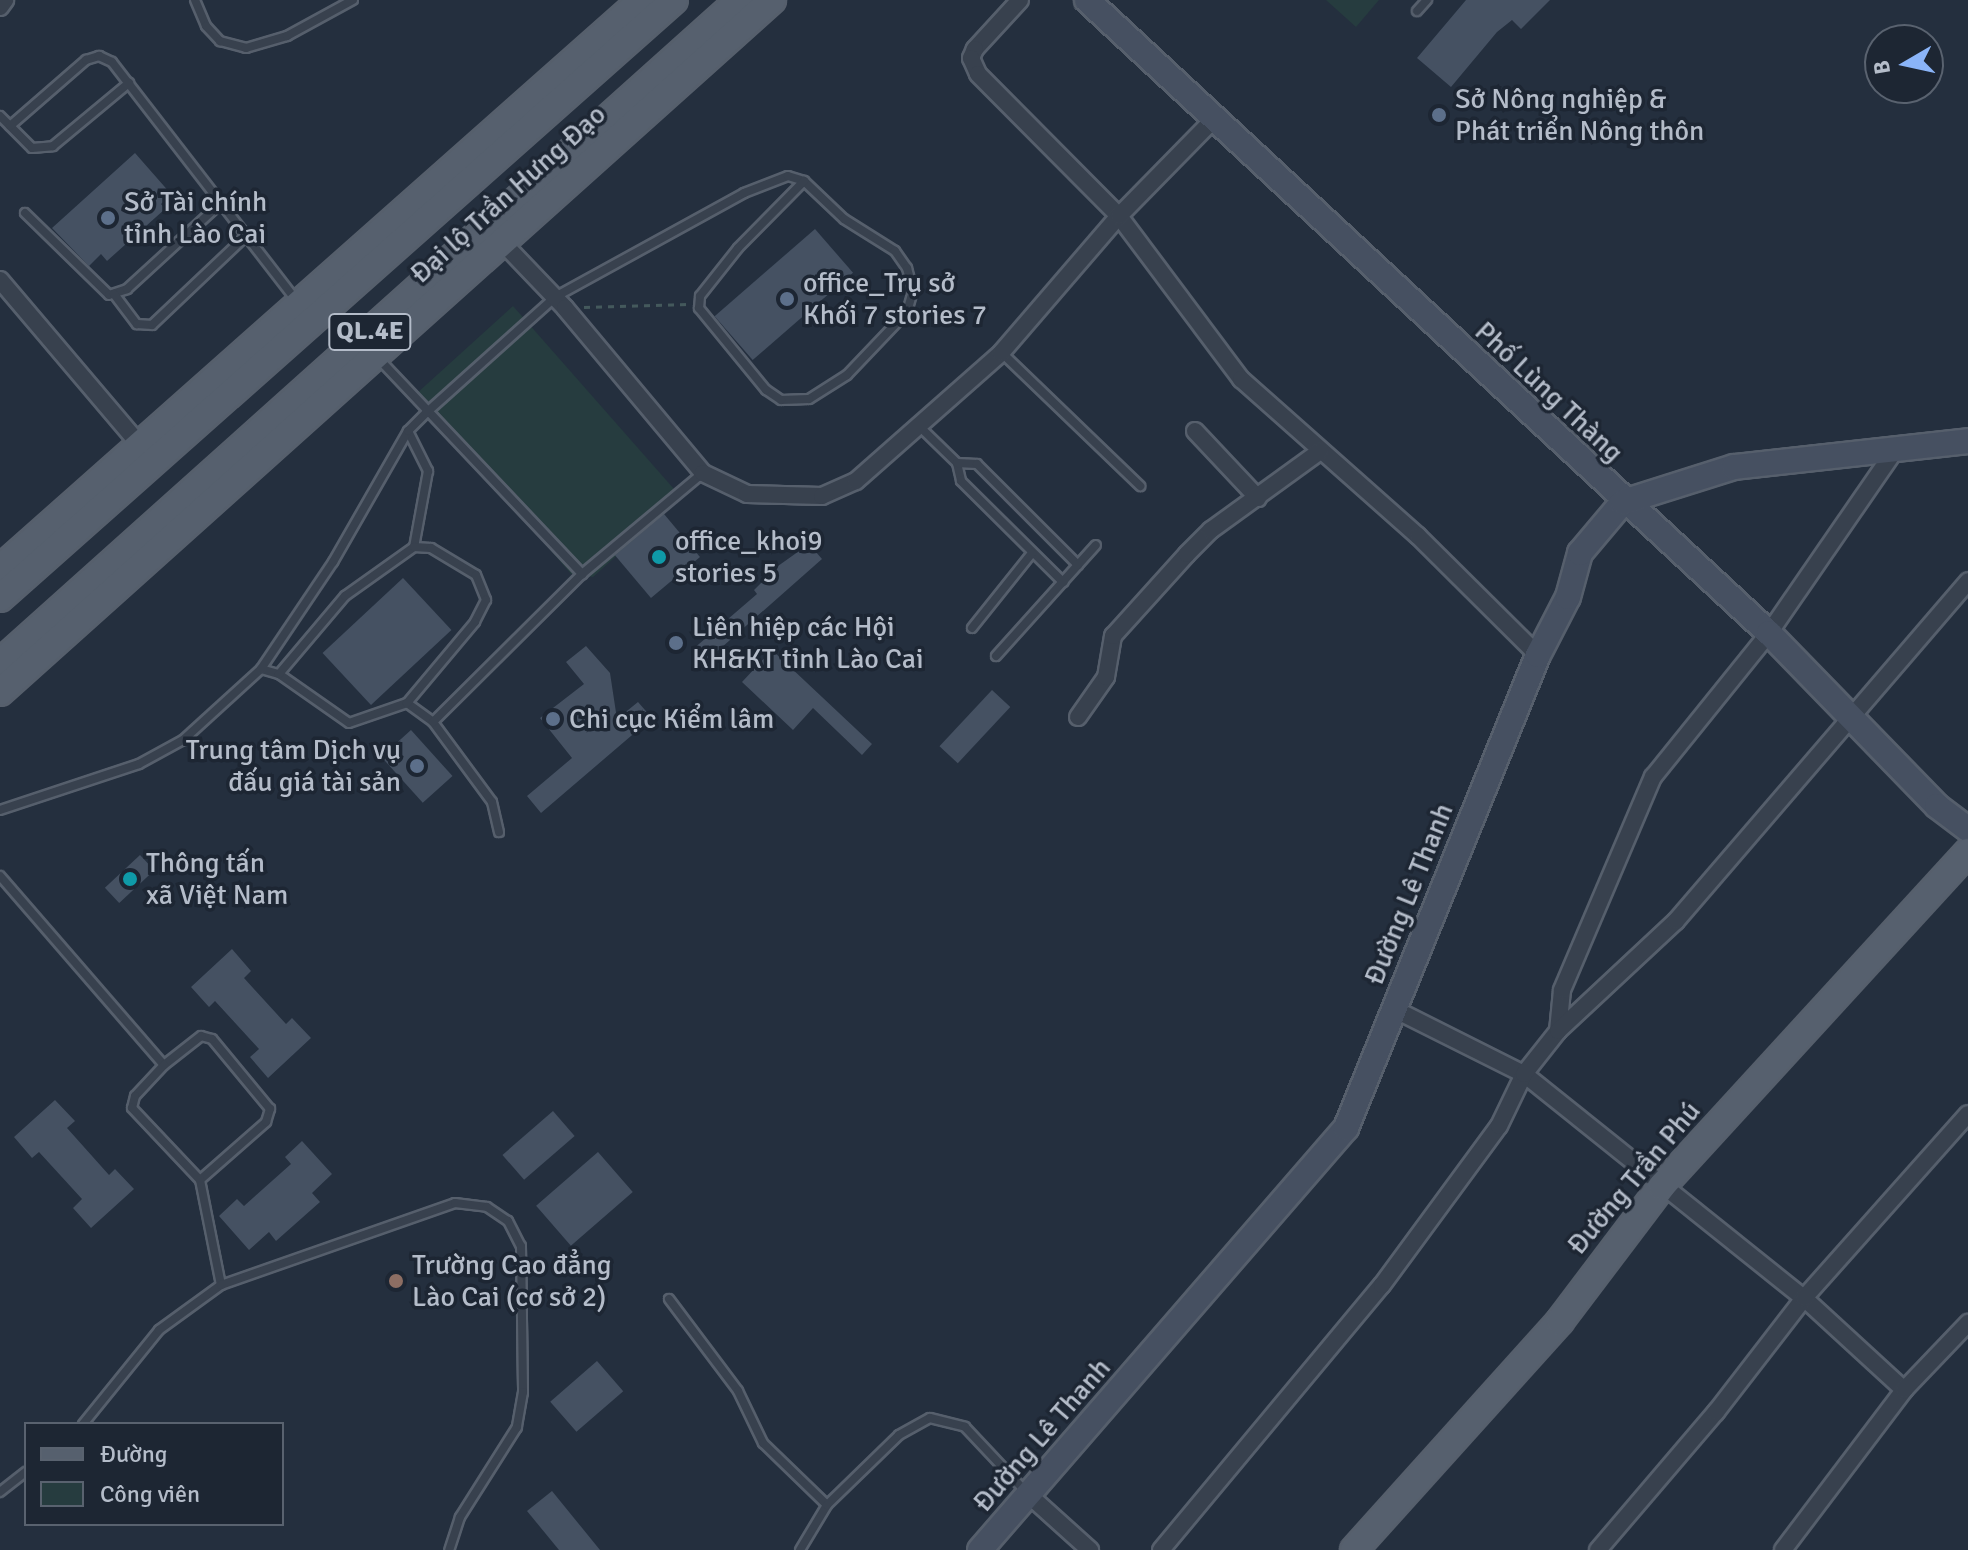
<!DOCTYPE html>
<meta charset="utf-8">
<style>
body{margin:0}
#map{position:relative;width:1968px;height:1550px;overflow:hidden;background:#242f3e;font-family:Signika,sans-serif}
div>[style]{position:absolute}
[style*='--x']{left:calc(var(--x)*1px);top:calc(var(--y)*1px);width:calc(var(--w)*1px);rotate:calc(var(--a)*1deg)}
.green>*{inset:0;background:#263c3f}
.building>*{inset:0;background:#455162;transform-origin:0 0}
.path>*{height:3px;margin-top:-1.5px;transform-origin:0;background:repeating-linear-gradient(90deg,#44595c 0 6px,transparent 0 12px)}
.roads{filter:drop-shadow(2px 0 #565f6c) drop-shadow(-2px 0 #565f6c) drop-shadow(0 2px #565f6c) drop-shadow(0 -2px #565f6c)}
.lane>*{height:8px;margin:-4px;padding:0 4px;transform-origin:4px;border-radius:4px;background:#38414e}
.street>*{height:16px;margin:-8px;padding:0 8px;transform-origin:8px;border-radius:8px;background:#38414e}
.secondary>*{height:24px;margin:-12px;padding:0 12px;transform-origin:12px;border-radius:12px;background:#465061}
.primary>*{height:26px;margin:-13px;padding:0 13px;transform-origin:13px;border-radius:13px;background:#56606e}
.dots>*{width:22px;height:22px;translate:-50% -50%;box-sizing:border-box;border:4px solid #1d2633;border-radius:50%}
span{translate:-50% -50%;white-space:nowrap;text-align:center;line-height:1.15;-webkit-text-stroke:7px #1d2633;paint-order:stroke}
.shield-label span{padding:2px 6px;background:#1d2633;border:2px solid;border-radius:6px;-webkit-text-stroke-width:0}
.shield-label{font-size:26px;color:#b4bcc9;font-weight:700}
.poi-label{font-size:28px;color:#b4bcc9}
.left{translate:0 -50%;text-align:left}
.right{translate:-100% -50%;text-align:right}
.street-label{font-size:28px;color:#b4bcc9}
.legend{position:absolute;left:24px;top:1422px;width:260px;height:104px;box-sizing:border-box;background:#1d2633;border:2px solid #59626f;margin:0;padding:10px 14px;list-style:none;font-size:24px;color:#b4bcc9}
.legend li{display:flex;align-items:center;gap:16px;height:40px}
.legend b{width:40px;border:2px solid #59626f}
.north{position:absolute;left:1864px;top:24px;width:80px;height:80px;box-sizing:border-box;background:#1d2633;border:2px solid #59626f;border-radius:50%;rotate:261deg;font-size:22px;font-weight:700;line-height:32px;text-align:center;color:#b4bcc9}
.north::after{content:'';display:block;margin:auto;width:28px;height:36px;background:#8ab4f8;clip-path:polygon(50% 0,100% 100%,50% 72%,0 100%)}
</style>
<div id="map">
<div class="green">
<i style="clip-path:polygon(1326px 0,1379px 0,1356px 27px)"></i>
<i style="clip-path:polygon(513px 306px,674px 489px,674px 500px,664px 513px,593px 577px,571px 574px,416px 394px)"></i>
</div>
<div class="building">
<i style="clip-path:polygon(1466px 0,1550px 0,1521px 29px,1512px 20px,1497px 32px,1451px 87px,1417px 58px)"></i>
<i style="clip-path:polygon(135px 153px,171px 194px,161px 204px,165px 209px,107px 261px,101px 254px,89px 266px,52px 228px)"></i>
<i style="left:815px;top:229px;width:58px;height:133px;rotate:49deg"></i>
<i style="left:664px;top:514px;width:56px;height:64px;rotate:50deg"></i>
<i style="clip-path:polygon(809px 544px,822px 559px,704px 663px,692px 650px,757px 594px,754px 590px,778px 566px)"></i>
<i style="left:403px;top:578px;width:71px;height:110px;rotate:47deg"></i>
<i style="clip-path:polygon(586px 646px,610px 673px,617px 719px,638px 702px,652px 718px,541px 813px,527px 796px,572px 758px,540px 718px,584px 684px,566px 662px)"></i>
<i style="clip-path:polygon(772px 650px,872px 744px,862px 755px,813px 708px,793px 730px,742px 682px)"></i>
<i style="left:992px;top:690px;width:25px;height:77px;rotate:43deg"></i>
<i style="left:411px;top:730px;width:62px;height:40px;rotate:48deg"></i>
<i style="left:140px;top:855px;width:21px;height:48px;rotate:47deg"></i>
<i style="clip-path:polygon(232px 949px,251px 971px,244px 978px,286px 1024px,292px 1018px,311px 1038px,268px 1078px,250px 1057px,259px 1049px,215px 1001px,209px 1007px,191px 987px)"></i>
<i style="clip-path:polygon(55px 1100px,75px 1121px,67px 1128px,109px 1175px,115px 1169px,134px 1189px,91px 1228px,73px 1208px,82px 1199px,39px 1152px,32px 1158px,14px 1137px)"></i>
<i style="left:553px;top:1111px;width:33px;height:67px;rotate:49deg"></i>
<i style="clip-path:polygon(302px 1141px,332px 1174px,312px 1193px,320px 1202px,276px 1241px,269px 1232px,249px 1250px,219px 1216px,237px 1199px,244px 1206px,291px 1164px,285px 1157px)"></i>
<i style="left:598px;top:1152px;width:53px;height:82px;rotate:49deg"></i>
<i style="left:597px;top:1361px;width:40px;height:62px;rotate:49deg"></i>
<i style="clip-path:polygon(552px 1491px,600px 1550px,559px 1550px,527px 1511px)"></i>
</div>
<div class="path">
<i style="--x:584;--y:307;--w:105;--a:-1.6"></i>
</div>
<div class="roads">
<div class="lane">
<i style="--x:195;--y:0;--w:28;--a:67"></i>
<i style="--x:206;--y:26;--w:21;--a:47"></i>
<i style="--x:220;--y:41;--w:27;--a:15"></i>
<i style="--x:246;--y:48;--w:43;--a:-16.3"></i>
<i style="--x:287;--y:36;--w:75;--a:-28.6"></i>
<i style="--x:1417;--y:11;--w:15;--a:-48"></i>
<i style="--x:0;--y:116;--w:45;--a:45"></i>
<i style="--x:32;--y:148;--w:21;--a:-5"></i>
<i style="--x:53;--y:146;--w:99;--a:-39.7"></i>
<i style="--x:10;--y:126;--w:101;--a:-41"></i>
<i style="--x:86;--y:60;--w:14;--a:-17"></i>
<i style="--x:99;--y:56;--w:14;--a:25"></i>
<i style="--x:112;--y:62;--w:301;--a:52.3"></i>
<i style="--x:25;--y:213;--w:117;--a:44.3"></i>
<i style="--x:109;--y:295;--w:19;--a:-18"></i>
<i style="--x:127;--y:289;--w:129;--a:-42.5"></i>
<i style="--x:114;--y:294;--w:38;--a:53"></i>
<i style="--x:137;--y:324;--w:15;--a:4"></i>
<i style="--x:152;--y:325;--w:131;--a:-43.5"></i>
<i style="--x:1002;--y:353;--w:192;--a:43.9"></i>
<i style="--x:377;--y:357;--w:299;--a:46.6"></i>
<i style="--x:920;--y:427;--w:52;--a:44.2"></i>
<i style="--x:957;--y:463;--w:18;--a:77"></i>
<i style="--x:961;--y:481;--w:144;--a:44.7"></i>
<i style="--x:408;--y:431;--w:45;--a:63.4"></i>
<i style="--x:428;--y:471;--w:77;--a:100.4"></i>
<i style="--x:957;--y:463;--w:20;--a:3"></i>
<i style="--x:977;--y:464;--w:143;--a:45"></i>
<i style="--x:972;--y:628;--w:96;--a:-51.3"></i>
<i style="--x:996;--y:656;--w:149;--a:-48"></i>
<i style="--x:261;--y:669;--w:19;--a:16"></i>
<i style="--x:279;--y:674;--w:85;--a:35"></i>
<i style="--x:349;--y:723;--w:61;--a:-19"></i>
<i style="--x:407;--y:703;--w:32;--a:36"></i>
<i style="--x:433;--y:722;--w:99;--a:53.6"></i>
<i style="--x:492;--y:802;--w:31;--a:77"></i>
<i style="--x:279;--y:674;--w:102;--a:-49.8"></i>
<i style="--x:345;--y:596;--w:85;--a:-35.4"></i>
<i style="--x:414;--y:547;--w:17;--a:3"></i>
<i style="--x:431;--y:548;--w:52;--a:31"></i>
<i style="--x:476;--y:575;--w:27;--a:68"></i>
<i style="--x:486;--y:600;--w:25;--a:117"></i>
<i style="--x:475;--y:622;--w:106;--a:130"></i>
<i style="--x:433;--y:722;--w:210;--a:-44.8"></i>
<i style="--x:582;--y:574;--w:158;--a:-39.9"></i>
<i style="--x:0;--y:810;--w:146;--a:-18.3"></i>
<i style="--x:139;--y:764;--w:50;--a:-28.6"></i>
<i style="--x:183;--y:740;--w:105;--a:-42.3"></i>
<i style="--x:261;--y:669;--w:129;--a:-56.1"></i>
<i style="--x:333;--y:562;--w:151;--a:-60.2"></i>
<i style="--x:408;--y:431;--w:27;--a:-45"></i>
<i style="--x:427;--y:412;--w:172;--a:-41.9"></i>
<i style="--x:555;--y:297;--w:216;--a:-28.8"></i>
<i style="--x:744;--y:193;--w:47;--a:-21.1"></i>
<i style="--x:788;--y:176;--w:17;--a:17"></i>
<i style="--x:804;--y:181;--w:55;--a:43.5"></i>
<i style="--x:844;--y:219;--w:60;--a:32.1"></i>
<i style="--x:895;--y:251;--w:21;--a:55"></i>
<i style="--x:907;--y:268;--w:24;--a:75"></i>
<i style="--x:913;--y:291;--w:22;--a:106"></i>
<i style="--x:907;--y:312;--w:87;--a:133.6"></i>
<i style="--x:847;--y:375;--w:45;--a:147.7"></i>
<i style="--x:809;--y:399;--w:28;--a:178"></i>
<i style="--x:781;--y:400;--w:18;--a:-146"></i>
<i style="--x:766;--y:390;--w:106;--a:-129.3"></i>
<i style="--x:699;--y:308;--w:12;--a:-85"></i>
<i style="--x:700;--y:296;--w:61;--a:-51.6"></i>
<i style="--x:738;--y:248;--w:94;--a:-45.4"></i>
<i style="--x:0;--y:876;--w:250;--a:49.1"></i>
<i style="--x:200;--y:1180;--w:88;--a:-41.3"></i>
<i style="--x:266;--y:1122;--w:14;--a:-73"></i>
<i style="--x:270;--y:1109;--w:91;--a:-129.6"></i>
<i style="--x:212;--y:1039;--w:11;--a:-165"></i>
<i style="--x:201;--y:1036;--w:47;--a:141.9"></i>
<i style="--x:164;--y:1065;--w:42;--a:133.1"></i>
<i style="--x:135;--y:1096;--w:12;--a:104"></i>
<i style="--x:132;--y:1108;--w:99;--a:46.6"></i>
<i style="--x:200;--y:1180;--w:107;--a:78.7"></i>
<i style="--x:669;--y:1299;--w:115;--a:53.1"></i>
<i style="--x:738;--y:1391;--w:58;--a:64.3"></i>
<i style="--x:763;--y:1443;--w:89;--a:44.1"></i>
<i style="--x:83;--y:1424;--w:121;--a:-51"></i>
<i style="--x:159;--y:1330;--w:77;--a:-36"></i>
<i style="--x:221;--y:1285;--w:248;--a:-19.3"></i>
<i style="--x:455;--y:1203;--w:32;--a:7"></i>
<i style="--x:487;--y:1207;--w:25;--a:34"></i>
<i style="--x:508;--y:1221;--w:28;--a:63"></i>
<i style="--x:521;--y:1246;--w:146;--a:89.2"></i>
<i style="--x:523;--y:1392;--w:36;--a:100"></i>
<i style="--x:517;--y:1427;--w:107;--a:122.3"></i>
<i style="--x:460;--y:1517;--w:35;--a:108"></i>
<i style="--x:0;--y:1492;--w:33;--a:-38"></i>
<i style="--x:800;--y:1550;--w:52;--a:-59"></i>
<i style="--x:827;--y:1505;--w:100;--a:-44.2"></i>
<i style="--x:899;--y:1435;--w:35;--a:-29"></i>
<i style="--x:930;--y:1418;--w:36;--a:14"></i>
<i style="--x:965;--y:1427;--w:89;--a:46.8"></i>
</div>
<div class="street">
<i style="--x:1020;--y:0;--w:67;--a:132.6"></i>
<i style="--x:975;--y:49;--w:10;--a:114"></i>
<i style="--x:971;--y:58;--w:17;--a:66"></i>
<i style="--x:978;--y:74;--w:200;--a:45.2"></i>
<i style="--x:1119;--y:216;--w:204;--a:53.2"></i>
<i style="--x:1241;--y:379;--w:237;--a:41.6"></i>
<i style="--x:1418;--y:536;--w:169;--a:44.8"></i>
<i style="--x:0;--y:7;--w:9;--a:-54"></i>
<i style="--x:502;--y:242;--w:91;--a:46.3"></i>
<i style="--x:565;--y:308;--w:215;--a:50.1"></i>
<i style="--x:703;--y:473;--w:49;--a:25.5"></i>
<i style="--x:747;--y:494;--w:75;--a:1.5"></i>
<i style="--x:822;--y:496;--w:37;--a:-24"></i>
<i style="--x:856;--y:481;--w:193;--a:-41.4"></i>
<i style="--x:1001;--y:353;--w:181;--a:-49.3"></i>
<i style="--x:1119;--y:216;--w:136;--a:-45.6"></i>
<i style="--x:0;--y:280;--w:216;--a:49.7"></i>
<i style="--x:1195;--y:431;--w:92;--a:46.8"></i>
<i style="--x:1078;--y:717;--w:49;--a:-55"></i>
<i style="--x:1106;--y:677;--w:42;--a:-80.3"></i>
<i style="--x:1113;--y:636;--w:110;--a:-47.9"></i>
<i style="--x:1187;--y:554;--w:34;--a:-45"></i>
<i style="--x:1211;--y:530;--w:135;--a:-35.9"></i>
<i style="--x:1396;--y:1010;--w:143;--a:26.6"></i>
<i style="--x:1524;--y:1074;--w:359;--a:38.7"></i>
<i style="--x:1804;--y:1298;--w:136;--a:42.6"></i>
<i style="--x:1558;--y:1031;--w:41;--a:-84.4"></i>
<i style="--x:1562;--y:990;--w:232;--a:-66.9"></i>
<i style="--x:1653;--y:777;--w:185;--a:-51.1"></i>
<i style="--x:1769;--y:633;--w:220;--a:-55.4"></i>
<i style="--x:1030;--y:1496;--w:81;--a:42"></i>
<i style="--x:1161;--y:1550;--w:345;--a:-50.2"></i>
<i style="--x:1382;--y:1285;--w:197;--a:-53.7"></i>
<i style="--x:1499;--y:1126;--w:58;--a:-64.3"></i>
<i style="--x:1524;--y:1074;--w:55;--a:-51.7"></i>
<i style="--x:1558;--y:1031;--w:161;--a:-43"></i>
<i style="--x:1676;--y:921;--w:448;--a:-49.3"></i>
<i style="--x:1598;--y:1550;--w:182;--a:-49.5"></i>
<i style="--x:1716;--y:1412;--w:144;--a:-52.3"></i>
<i style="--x:1804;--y:1298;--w:246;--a:-48.3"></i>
<i style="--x:1783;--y:1550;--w:201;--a:-52.9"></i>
<i style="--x:1904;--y:1390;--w:93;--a:-46.3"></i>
</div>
<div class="secondary">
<i style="--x:1087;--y:0;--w:930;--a:42.87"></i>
<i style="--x:1769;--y:633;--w:241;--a:45.8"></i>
<i style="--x:1937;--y:806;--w:39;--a:37"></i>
<i style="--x:980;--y:1550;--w:559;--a:-49.06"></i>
<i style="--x:1346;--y:1128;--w:510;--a:-67.91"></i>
<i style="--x:1538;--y:655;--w:65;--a:-62.7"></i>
<i style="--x:1568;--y:597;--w:46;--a:-74.7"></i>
<i style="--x:1580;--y:553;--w:67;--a:-49.9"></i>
<i style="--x:1623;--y:502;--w:116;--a:-17.5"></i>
<i style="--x:1734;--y:467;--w:235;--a:-6.3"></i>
</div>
<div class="primary">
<i style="--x:0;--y:569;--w:858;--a:-41.55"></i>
<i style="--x:0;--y:598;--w:901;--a:-41.58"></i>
<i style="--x:0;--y:663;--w:994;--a:-41.86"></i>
<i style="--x:0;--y:692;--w:1037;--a:-41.87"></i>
<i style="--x:1354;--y:1550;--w:308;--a:-48"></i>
<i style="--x:1560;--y:1321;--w:169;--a:-52.9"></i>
<i style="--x:1662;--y:1186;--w:453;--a:-47.5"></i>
</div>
</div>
<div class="dots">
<i style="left:1439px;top:115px;background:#5c6f8a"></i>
<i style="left:108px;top:218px;background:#5c6f8a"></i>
<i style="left:787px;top:299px;background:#5c6f8a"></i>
<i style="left:659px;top:557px;background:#0f9aa8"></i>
<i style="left:676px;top:643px;background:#5c6f8a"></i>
<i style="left:553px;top:719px;background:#5c6f8a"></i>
<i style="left:417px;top:766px;background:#5c6f8a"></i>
<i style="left:130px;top:879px;background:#0f9aa8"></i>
<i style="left:396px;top:1281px;background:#8d6e63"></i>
</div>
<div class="shield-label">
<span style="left:370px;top:332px">QL.4E</span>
</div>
<div class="poi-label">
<span class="left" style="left:1455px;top:115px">Sở Nông nghiệp &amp;<br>Phát triển Nông thôn</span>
<span class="left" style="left:124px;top:218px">Sở Tài chính<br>tỉnh Lào Cai</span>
<span class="left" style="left:803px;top:299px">office_Trụ sở<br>Khối 7 stories 7</span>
<span class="left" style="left:675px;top:557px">office_khoi9<br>stories 5</span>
<span class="left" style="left:692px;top:643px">Liên hiệp các Hội<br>KH&amp;KT tỉnh Lào Cai</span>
<span class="left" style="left:569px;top:719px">Chi cục Kiểm lâm</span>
<span class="right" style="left:401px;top:766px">Trung tâm Dịch vụ<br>đấu giá tài sản</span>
<span class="left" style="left:146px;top:879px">Thông tấn<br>xã Việt Nam</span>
<span class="left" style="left:412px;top:1281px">Trường Cao đẳng<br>Lào Cai (cơ sở 2)</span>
</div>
<div class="street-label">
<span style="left:508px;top:194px;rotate:-42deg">Đại lộ Trần Hưng Đạo</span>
<span style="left:1549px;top:392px;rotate:43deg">Phố Lùng Thàng</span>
<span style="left:1409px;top:894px;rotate:-68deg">Đường Lê Thanh</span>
<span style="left:1634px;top:1178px;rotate:-50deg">Đường Trần Phú</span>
<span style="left:1042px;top:1435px;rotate:-49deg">Đường Lê Thanh</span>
</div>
<ul class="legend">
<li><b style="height:10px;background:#56606e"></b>Đường</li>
<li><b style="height:22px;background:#263c3f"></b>Công viên</li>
</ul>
<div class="north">B</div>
</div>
